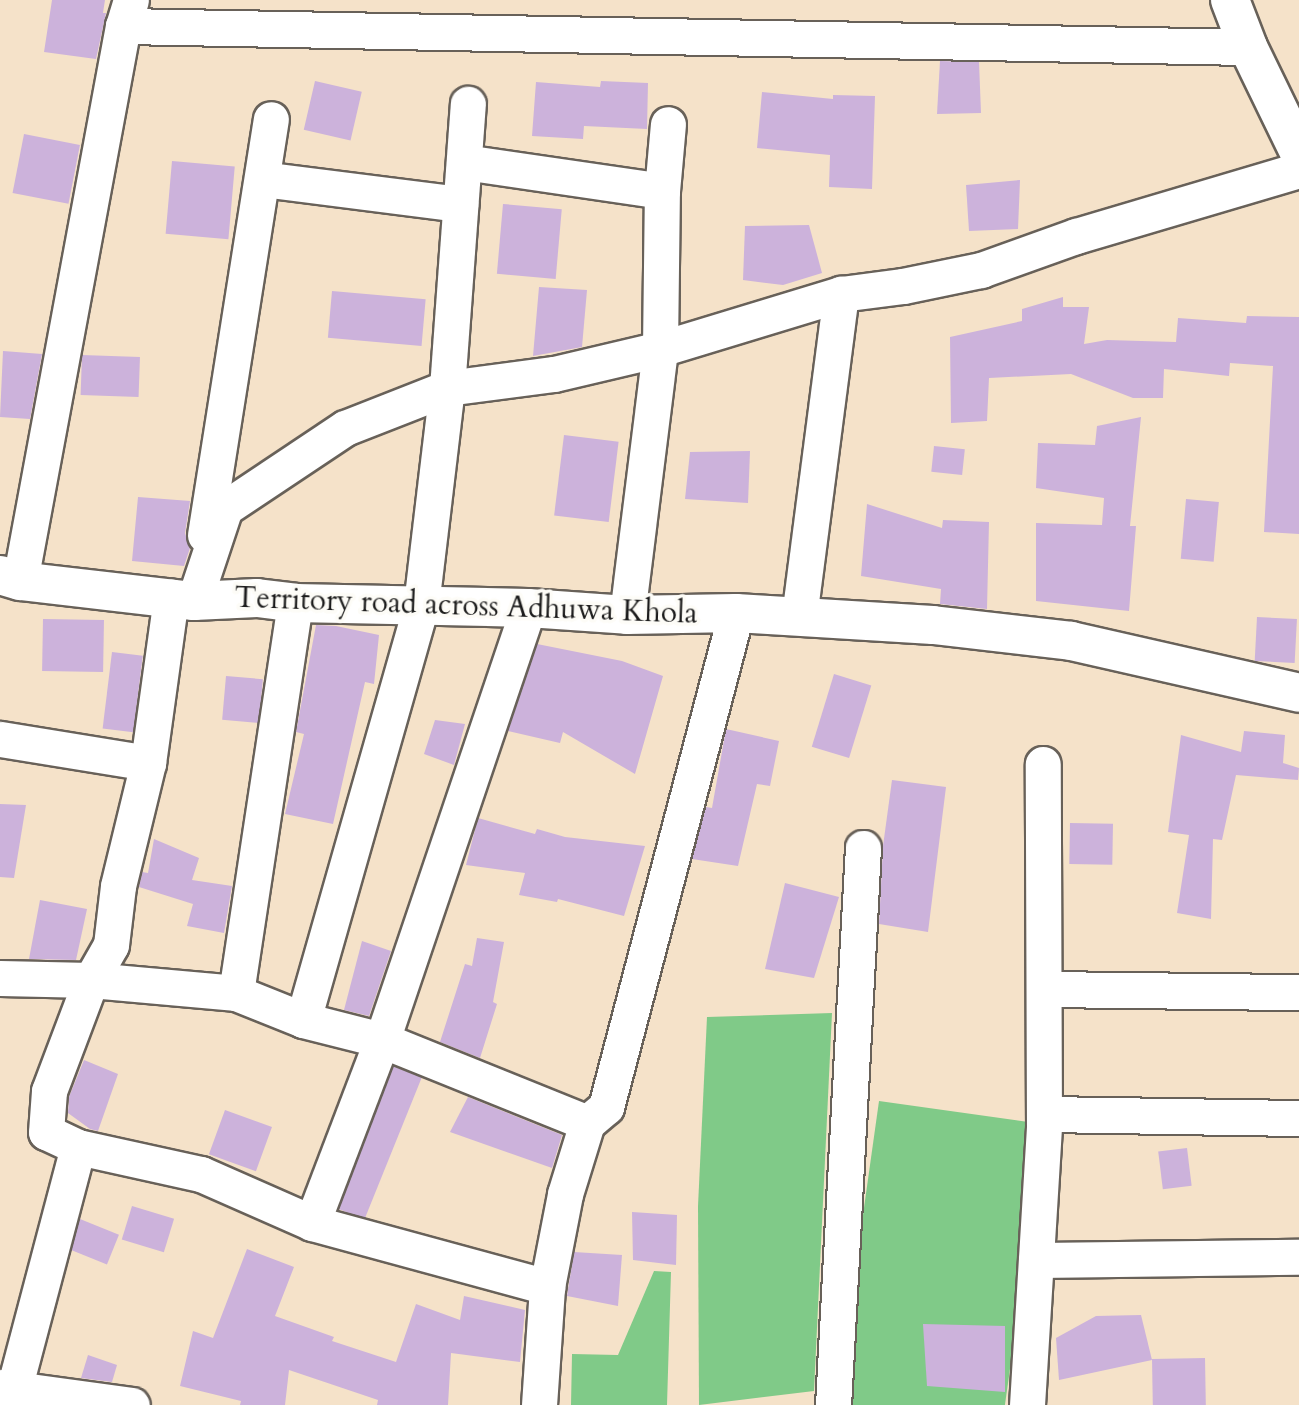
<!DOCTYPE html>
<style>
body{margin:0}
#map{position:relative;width:1299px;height:1405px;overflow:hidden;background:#f5e2c9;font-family:Cardo,serif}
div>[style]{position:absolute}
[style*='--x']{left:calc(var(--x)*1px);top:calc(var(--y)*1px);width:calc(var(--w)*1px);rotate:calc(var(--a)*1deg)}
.green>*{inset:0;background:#80ca88;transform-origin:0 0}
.building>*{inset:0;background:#ccb2db;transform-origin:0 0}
.roads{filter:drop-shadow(2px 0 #686159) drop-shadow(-2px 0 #686159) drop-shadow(0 2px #686159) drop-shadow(0 -2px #686159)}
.street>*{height:35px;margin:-17.5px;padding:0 17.5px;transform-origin:17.5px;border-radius:17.5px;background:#fff}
.secondary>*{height:38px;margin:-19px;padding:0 19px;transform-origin:19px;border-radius:19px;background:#fff}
span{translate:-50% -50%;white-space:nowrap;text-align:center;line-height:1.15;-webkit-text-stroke:7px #fdfcf7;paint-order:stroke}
.street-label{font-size:30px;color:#1c1c1c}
</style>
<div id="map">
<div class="green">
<i style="clip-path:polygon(832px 1013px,814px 1391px,699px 1405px,698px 1206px,707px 1017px)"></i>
<i style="left:879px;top:1101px;width:167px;height:305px;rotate:8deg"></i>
<i style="clip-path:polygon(654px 1271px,671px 1272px,667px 1405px,571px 1405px,572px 1354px,618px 1355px)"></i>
</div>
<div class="building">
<i style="clip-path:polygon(52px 0,105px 0,103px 13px,106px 13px,96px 59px,44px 52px)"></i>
<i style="clip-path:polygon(940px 61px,979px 62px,981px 113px,937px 114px)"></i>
<i style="left:315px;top:81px;width:48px;height:50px;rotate:13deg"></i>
<i style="clip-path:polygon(601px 81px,648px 83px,647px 129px,584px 126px,583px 139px,532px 136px,536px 82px,600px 87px)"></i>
<i style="clip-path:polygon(762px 92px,833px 99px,833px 95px,875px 96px,872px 189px,829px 187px,830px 155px,757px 148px)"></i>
<i style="left:24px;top:134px;width:57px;height:60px;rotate:11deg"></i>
<i style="left:172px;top:161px;width:63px;height:73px;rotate:5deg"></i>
<i style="clip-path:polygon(1020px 180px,1018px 229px,969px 231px,966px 185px)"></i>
<i style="left:503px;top:204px;width:59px;height:70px;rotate:5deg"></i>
<i style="clip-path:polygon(809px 225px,822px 273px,783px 285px,743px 280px,745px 226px)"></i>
<i style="clip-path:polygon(539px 287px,587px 290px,582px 347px,533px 356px)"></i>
<i style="left:332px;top:291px;width:94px;height:47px;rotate:5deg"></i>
<i style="clip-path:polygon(1063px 297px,1063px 307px,1089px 307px,1084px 344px,1107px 340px,1176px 342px,1178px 318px,1246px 323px,1247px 316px,1299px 317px,1299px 534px,1264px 532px,1273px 366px,1230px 363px,1229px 376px,1164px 369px,1163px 398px,1133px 398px,1071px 374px,989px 378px,987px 421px,951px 423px,950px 337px,1022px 321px,1022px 309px)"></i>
<i style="clip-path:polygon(3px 351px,42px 354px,30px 419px,0 417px)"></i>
<i style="left:82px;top:355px;width:58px;height:40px;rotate:2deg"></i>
<i style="clip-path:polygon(1141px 417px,1130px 526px,1136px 526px,1129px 611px,1036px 601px,1036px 523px,1102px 525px,1104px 498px,1036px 488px,1038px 443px,1095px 445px,1097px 426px)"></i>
<i style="left:564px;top:435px;width:55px;height:81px;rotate:7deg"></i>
<i style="left:934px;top:446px;width:31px;height:26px;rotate:6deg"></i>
<i style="clip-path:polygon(750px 451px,748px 503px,685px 499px,690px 452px)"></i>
<i style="clip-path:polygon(138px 497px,190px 501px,185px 533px,190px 548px,184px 566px,132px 561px)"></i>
<i style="left:1186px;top:499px;width:33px;height:60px;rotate:5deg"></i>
<i style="clip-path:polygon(867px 504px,942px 528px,943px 520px,989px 522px,987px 609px,940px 604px,941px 589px,861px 576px)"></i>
<i style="left:1257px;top:617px;width:40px;height:44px;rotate:3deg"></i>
<i style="left:43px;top:619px;width:61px;height:52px;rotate:1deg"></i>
<i style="clip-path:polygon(316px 625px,336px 626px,379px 635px,374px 684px,365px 682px,333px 824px,285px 814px,304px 734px,296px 732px)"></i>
<i style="clip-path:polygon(537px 644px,622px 661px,663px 676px,635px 774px,563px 732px,560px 743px,508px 731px)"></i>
<i style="left:112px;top:652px;width:31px;height:77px;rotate:7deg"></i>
<i style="left:834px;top:674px;width:39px;height:76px;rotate:17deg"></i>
<i style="left:226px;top:676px;width:37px;height:44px;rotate:5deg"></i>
<i style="clip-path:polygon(435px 720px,465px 724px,454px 765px,424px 754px)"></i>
<i style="clip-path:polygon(726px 729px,779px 741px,770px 786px,757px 784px,738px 866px,692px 859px,706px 807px,712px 808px)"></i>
<i style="clip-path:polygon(1244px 731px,1285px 735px,1283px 763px,1299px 768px,1298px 780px,1236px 775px,1222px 840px,1213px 839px,1211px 919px,1177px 913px,1189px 835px,1168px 832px,1181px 735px,1241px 752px)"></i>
<i style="clip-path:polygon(892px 780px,946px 787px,928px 932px,879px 924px,883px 846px)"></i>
<i style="clip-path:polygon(0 804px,26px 805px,14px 878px,0 877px)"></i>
<i style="clip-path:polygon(478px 818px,535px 834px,537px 829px,565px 837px,645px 846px,624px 916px,558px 899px,557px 902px,519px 895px,525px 873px,466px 865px)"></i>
<i style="left:1070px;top:823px;width:43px;height:41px;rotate:1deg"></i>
<i style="clip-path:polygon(154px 839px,199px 858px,192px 880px,232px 886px,224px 933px,187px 926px,193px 904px,139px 887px,142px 872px,148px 873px)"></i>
<i style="clip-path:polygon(785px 883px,839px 897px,814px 978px,765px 969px)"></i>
<i style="clip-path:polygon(40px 900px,87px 909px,76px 960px,29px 959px)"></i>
<i style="clip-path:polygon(477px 938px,504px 942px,493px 1002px,497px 1004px,480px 1058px,440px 1042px,465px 964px,472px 966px)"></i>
<i style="clip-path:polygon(362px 941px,391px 951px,369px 1016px,344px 1010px)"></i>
<i style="clip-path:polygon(84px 1060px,118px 1074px,98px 1131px,90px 1129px,68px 1113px,69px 1097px)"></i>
<i style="left:393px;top:1066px;width:31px;height:153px;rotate:22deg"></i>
<i style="clip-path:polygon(468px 1097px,562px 1135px,552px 1168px,450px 1132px)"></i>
<i style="left:225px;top:1110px;width:50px;height:47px;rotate:20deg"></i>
<i style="left:1187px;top:1148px;width:38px;height:29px;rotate:83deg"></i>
<i style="left:132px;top:1206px;width:44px;height:35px;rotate:17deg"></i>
<i style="clip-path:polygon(632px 1212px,677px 1215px,676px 1265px,633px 1260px)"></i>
<i style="left:80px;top:1219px;width:42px;height:32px;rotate:22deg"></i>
<i style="clip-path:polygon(247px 1249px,294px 1267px,275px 1316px,334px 1337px,332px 1341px,396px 1362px,416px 1304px,460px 1320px,464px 1296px,525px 1310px,520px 1362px,451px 1353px,448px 1405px,377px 1405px,378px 1400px,289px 1370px,285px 1405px,240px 1405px,241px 1401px,180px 1386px,193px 1331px,213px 1338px)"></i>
<i style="clip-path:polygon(574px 1252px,622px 1255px,618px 1306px,567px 1296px)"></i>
<i style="clip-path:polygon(1141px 1315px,1152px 1360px,1059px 1380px,1056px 1338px,1096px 1316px)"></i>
<i style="clip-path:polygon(923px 1324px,1005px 1326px,1005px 1392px,927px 1386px)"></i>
<i style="clip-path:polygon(88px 1355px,117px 1365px,112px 1382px,81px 1378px)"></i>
<i style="left:1205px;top:1358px;width:47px;height:53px;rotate:89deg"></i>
</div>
<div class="roads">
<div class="street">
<i style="--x:123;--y:26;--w:1125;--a:1.07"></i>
<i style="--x:464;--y:162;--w:200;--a:8.3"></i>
<i style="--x:262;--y:179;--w:200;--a:7.2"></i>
<i style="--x:205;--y:535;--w:421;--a:-81"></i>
<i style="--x:20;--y:581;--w:564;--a:-79.49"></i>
<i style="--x:123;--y:26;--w:27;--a:-73"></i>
<i style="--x:194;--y:601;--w:98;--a:-71.6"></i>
<i style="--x:225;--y:508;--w:144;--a:-33.7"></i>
<i style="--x:345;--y:428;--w:110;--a:-21.4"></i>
<i style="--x:447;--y:388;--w:108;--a:-7.5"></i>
<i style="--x:554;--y:374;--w:109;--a:-13.3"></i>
<i style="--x:660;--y:349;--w:189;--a:-16.9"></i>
<i style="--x:841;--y:294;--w:63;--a:-7.4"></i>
<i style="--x:903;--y:286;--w:80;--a:-11.6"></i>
<i style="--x:981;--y:270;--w:101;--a:-19.7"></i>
<i style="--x:1076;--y:236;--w:233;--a:-16.5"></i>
<i style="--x:627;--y:615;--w:268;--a:-82.9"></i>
<i style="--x:660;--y:349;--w:158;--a:-89.3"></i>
<i style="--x:662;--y:191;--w:67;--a:-84.9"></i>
<i style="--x:799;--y:617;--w:326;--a:-82.6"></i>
<i style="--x:0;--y:739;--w:150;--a:9.2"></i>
<i style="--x:0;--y:978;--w:91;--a:1.3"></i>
<i style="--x:91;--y:980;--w:146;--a:5.1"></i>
<i style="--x:236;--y:993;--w:72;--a:21.9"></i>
<i style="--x:303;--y:1020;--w:81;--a:14.2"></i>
<i style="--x:382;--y:1040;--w:456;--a:-71.3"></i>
<i style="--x:1044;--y:989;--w:255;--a:0.7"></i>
<i style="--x:236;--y:993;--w:394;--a:-81.4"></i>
<i style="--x:303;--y:1020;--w:431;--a:-74.1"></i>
<i style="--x:421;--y:605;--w:219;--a:-83.2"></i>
<i style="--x:447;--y:388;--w:285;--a:-85.8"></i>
<i style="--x:1044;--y:1114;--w:255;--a:0.9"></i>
<i style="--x:78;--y:1147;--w:35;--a:-155"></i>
<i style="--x:46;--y:1132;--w:41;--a:-85.8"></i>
<i style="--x:49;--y:1091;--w:119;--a:-69.3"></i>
<i style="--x:91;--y:980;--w:40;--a:-60.3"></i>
<i style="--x:111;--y:945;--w:59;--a:-83.2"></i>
<i style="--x:118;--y:886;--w:127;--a:-76.3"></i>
<i style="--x:148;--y:763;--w:168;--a:-82.1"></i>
<i style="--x:312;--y:1223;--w:196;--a:-69.1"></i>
<i style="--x:382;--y:1040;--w:221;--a:22"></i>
<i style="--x:1036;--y:1260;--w:263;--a:-0.7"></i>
<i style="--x:0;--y:1387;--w:133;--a:7.8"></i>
<i style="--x:14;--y:1389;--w:250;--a:-75.2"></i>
<i style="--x:78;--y:1147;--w:126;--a:12.4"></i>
<i style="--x:201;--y:1174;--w:121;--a:23.8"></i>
<i style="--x:312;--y:1223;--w:244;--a:15.2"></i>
<i style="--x:539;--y:1405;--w:118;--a:-86.1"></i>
<i style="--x:547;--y:1287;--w:95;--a:-79"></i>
<i style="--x:565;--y:1194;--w:74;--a:-72.8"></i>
<i style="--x:587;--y:1123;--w:25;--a:-40"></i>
<i style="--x:606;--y:1107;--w:511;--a:-75.26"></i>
<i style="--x:833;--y:1405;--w:558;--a:-86.92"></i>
<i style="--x:1027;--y:1405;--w:281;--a:-86.5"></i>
<i style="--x:1044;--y:1125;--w:361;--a:-90.2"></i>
</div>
<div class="secondary">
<i style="--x:1230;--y:0;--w:50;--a:69"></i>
<i style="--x:1248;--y:47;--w:117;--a:64.1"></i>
<i style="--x:0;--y:575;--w:21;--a:17"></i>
<i style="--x:20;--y:581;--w:175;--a:6.6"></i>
<i style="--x:194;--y:601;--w:63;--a:-2.7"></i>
<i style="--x:257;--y:598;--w:38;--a:7"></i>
<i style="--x:295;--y:603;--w:233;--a:1.2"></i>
<i style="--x:528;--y:608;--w:99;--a:4"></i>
<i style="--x:627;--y:615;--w:109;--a:-1.1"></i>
<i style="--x:736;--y:613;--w:197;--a:3.5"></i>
<i style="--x:933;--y:625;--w:139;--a:6.6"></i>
<i style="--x:1071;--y:641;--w:234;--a:12.8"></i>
</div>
</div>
<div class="street-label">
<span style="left:466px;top:606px;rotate:2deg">Territory road across Adhuwa Khola</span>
</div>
</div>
